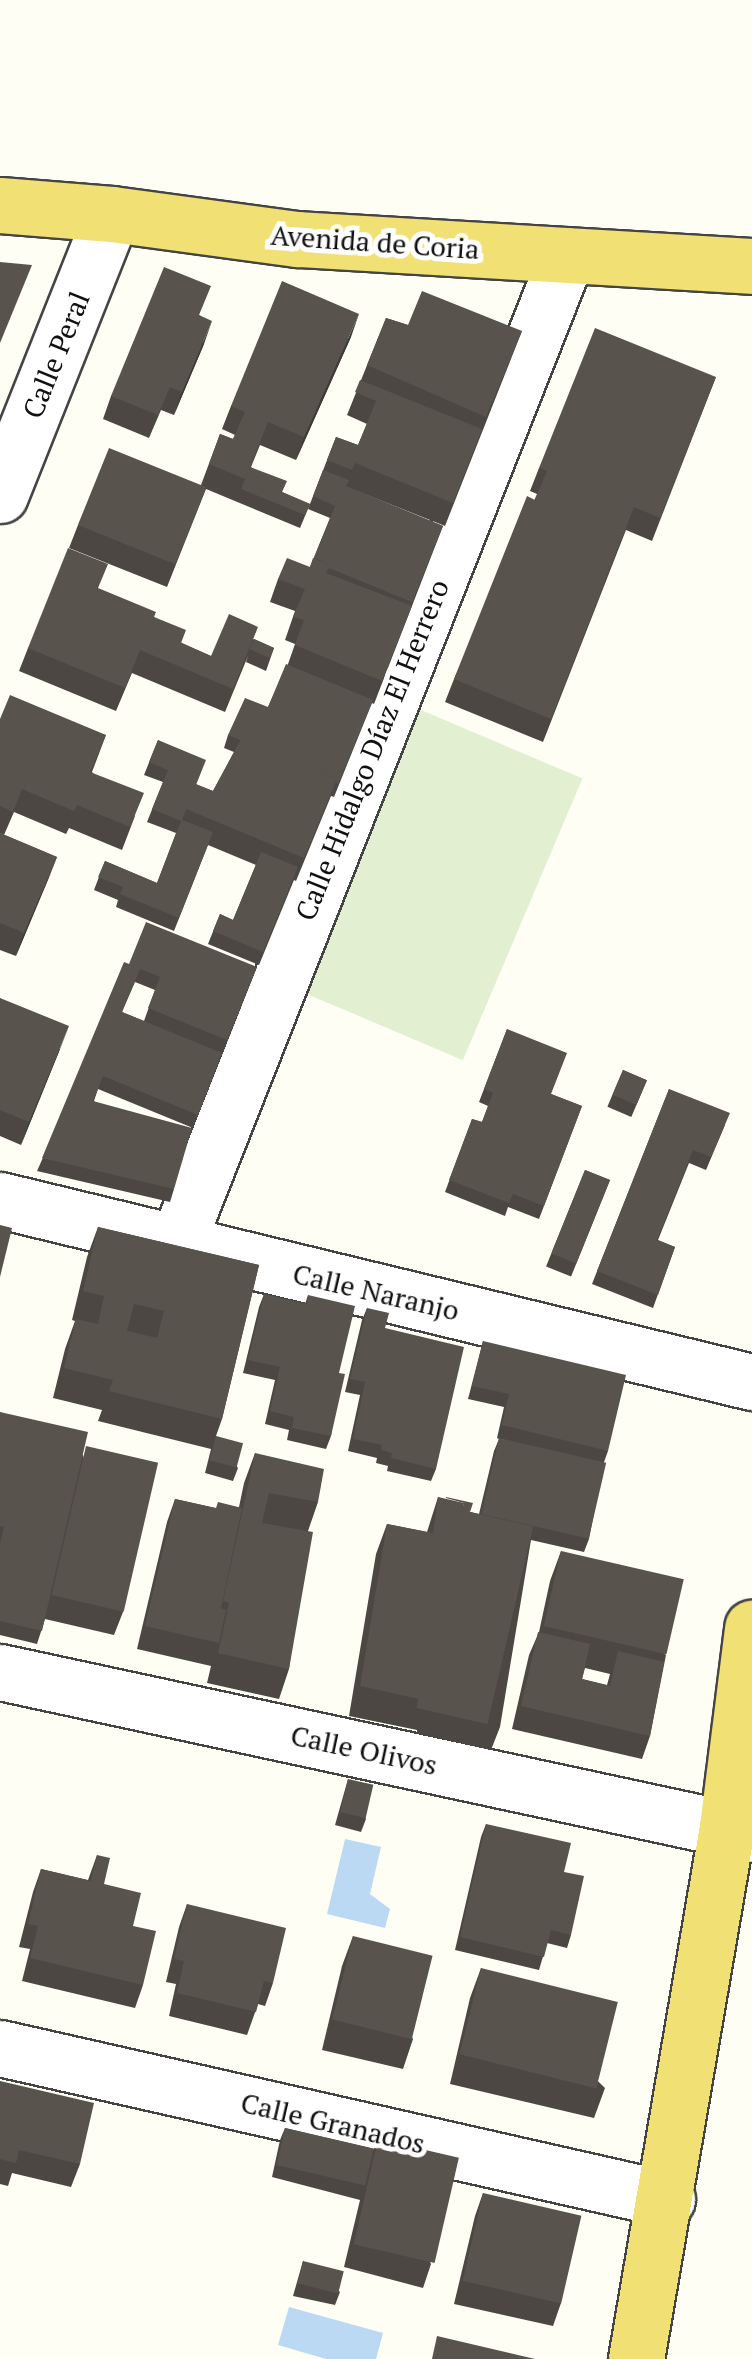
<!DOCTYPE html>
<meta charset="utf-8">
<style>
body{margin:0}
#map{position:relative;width:752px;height:2359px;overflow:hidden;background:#fefef5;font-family:"PT Serif",serif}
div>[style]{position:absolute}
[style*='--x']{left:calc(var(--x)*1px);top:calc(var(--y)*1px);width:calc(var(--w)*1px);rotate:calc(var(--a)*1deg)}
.pitch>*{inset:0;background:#e2f0d1;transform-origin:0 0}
.water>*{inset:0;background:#bcd9f4}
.roads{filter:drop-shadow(2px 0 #444) drop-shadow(-2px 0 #444) drop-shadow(0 2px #444) drop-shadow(0 -2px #444)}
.minor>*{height:55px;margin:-27.5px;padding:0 27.5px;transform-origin:27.5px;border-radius:27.5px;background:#fff}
.major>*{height:55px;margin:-27.5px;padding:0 27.5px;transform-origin:27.5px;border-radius:27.5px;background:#f1e073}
.wall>*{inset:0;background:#4d4743;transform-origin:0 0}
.shaded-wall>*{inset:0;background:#3e3a37}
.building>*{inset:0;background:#59534e;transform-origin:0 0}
span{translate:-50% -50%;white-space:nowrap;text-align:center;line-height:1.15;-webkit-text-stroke:10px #fff;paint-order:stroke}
.street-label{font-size:28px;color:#111}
</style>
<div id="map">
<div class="pitch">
<i style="left:414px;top:707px;width:183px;height:306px;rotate:23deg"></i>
</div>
<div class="water">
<i style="clip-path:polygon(345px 1839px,381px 1847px,370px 1894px,390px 1909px,385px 1928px,327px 1914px)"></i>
<i style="clip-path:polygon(289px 2307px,383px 2333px,376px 2359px,326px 2359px,278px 2345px)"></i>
</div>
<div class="roads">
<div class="minor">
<i style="--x:0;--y:495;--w:302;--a:-68.3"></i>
<i style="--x:0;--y:1200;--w:774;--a:13.61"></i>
<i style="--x:176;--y:1245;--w:1064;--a:-68.45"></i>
<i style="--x:0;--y:1672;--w:769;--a:12.16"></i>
<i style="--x:0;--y:2048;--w:684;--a:12.76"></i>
</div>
<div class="major">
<i style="--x:0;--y:205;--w:112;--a:4.6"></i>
<i style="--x:112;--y:214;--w:188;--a:7.7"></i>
<i style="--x:298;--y:239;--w:455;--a:3.4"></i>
<i style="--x:636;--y:2359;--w:540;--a:-80.29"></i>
<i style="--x:727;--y:1827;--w:201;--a:-82.8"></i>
</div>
</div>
<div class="wall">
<i style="clip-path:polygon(200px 315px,204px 344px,174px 415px,161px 410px,149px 438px,103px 419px,111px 396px)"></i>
<i style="clip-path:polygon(386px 318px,408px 325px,522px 331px,445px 526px,347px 487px,443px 526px,374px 704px,372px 703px,334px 797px,331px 796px,296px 881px,294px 880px,259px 965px,208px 944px,220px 914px,233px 920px,256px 865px,208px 845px,174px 931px,116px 907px,118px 900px,94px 890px,105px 861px,157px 883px,176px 833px,147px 822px,163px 782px,144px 775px,158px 740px,197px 785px,213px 791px,234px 752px,224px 748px,228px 735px,268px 707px,288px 664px,295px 644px,285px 640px,295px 611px,270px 602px,278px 579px,310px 567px,330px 518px,308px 509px,336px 437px,358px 445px,367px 424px,347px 415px)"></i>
<i style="clip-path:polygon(351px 337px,296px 460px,260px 445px,251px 467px,282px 492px,310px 504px,300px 528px,206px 489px,167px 587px,69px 548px,78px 525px,201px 485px,220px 434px,233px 439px,235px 435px,222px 429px,231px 406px)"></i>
<i style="clip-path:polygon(716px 377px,652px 541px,626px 530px,543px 742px,445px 702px,454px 679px,537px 494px,530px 491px,539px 468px)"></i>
<i style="clip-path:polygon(99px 589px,154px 617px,182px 643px,211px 656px,254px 639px,274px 648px,266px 671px,246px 662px,248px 656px,225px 712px,132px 673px,116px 711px,19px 671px,28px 648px)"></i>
<i style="clip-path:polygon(0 719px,106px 735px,92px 772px,135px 816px,122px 850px,69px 828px,66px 834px,14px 812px,4px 835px,0 833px)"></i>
<i style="clip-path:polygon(0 833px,57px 857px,16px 956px,0 950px)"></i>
<i style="clip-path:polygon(evenodd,129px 964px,257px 967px,193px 1128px,98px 1089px,94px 1101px,174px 1189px,170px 1202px,37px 1171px,129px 964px,135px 982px,155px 990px,144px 1021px,122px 1012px,135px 982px)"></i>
<i style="clip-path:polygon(0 998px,60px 1049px,21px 1145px,0 1136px)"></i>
<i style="clip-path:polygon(507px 1029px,551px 1094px,582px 1106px,539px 1219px,508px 1207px,505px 1216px,445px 1192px,472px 1119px,482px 1122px,488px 1106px,479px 1102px)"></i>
<i style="left:623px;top:1070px;width:26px;height:40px;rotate:23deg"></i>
<i style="clip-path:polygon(669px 1089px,725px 1125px,706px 1170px,689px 1163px,658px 1240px,675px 1247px,653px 1308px,592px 1284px)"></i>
<i style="left:585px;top:1170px;width:27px;height:104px;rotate:22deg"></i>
<i style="clip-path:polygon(98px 1227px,259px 1265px,222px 1419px,216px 1436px,238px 1468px,233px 1481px,205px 1473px,211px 1449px,98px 1421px,102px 1410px,53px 1398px,65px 1349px,75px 1321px,72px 1320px,87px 1257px)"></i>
<i style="clip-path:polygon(264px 1294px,305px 1304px,308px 1295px,339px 1373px,331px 1436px,326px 1449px,287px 1440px,289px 1430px,265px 1424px,275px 1380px,243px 1373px,259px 1307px)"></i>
<i style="clip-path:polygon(367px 1308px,385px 1328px,436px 1469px,431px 1481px,387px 1471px,388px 1466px,376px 1463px,377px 1458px,348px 1451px,360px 1395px,345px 1392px,362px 1320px)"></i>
<i style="clip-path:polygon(483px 1341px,608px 1451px,604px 1462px,589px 1539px,584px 1552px,531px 1540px,500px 1727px,491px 1750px,417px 1733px,417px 1730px,349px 1716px,376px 1554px,387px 1524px,427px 1532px,438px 1497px,470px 1512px,479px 1514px,494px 1451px,499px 1439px,497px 1438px,504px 1407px,468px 1399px)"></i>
<i style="clip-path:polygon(0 1412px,83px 1455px,123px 1612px,114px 1635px,45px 1619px,37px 1644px,0 1635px)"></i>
<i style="clip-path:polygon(255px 1453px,318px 1502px,308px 1531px,289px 1669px,279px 1699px,207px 1683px,211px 1666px,137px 1649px,167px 1522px,175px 1499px,215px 1508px,239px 1507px,244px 1483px)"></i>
<i style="clip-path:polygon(evenodd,561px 1551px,666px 1655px,650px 1736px,642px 1759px,512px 1729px,529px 1655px,539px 1632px,550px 1581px,561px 1551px,585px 1668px,610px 1674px,607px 1685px,582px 1679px,585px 1668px)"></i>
<i style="clip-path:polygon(348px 1779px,366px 1819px,361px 1832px,335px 1825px)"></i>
<i style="clip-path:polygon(486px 1824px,564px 1872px,571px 1935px,567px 1948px,547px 1943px,539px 1970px,455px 1950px,481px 1837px)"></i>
<i style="clip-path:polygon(97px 1855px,104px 1884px,133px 1926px,143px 1985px,135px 2008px,22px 1981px,30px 1949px,19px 1947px,33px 1892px,41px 1869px,88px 1880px)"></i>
<i style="clip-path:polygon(187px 1904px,273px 1983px,265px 2006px,258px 2004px,247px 2035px,169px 2016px,176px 1984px,166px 1982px,179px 1927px)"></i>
<i style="clip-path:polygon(353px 1936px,413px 2039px,403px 2069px,322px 2050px,342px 1966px)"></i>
<i style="clip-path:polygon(481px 1968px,605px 2088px,594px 2118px,450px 2084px,470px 1998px)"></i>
<i style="clip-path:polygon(0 2081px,80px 2164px,71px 2187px,12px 2173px,8px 2186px,0 2184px)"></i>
<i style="clip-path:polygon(285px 2128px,374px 2149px,378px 2139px,431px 2264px,423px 2288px,344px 2267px,360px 2200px,272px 2177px,280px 2140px)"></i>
<i style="clip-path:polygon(483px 2193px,561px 2303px,553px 2326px,454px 2304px,475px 2216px)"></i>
<i style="clip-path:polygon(303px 2261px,340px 2292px,335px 2305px,293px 2296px)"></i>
</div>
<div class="shaded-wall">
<i style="clip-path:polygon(359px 314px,351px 337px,296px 460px,304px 437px)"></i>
<i style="clip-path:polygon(212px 321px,204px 344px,174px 415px,182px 392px)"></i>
<i style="clip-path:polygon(57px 857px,48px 880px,16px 956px,24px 933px)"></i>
<i style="clip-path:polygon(69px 1026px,60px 1049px,21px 1145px,29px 1122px)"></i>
</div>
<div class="building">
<i style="clip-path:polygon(0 262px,32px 265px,0 343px)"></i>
<i style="clip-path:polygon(164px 267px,211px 286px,199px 315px,212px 321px,182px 392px,170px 387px,158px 415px,111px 396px)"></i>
<i style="clip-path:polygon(282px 281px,359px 314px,304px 437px,268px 422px,245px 479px,209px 464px,220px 434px,233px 439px,245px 412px,231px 406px)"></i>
<i style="clip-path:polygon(422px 291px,522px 331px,486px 417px,367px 365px,386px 318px,408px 325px)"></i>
<i style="clip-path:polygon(595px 328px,716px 377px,660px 518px,634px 507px,551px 719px,454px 679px,527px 496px,535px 500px,547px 471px,539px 468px)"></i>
<i style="clip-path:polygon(360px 380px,482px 429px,453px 503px,355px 463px,352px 470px,327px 460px,336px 437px,358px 445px,376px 401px,355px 392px)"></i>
<i style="left:109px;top:448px;width:105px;height:83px;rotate:22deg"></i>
<i style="clip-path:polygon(250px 467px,287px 481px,282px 492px,310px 504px,305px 515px,241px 489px)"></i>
<i style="clip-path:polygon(323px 470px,349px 480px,346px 486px,443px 526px,412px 602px,329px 568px,326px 573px,329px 565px,314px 558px,335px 506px,313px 496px)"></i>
<i style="clip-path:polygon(68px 548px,108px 564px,98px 588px,156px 612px,154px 617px,186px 630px,181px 643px,211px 656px,229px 614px,258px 627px,233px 689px,140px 650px,125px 688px,28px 648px)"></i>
<i style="clip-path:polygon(287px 558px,310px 567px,313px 558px,329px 565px,326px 573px,412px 606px,382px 681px,295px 645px,304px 620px,293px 617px,305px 589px,278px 579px)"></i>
<i style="left:254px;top:639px;width:22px;height:11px;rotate:24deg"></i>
<i style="clip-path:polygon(286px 664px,373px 700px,338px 784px,336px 783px,337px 779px,228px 735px,245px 698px,268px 707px)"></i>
<i style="clip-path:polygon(10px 695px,106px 735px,90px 772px,144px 793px,130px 827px,77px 805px,74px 811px,22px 789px,13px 812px,0 806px,0 719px)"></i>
<i style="clip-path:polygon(241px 739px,337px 779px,304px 858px,186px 809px,196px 784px,213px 791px)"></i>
<i style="clip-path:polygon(158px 740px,206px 760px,182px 820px,213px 832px,179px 918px,120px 894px,123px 887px,98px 877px,105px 861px,157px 883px,181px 821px,152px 809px,168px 770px,149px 762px)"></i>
<i style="clip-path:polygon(0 833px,57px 857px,24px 933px,0 923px)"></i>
<i style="clip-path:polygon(261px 852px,298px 867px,263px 952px,213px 931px,220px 914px,233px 920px)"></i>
<i style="clip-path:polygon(146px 922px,257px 967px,227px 1040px,148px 1008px,160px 977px,140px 969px,125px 1004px,122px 1012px,222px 1053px,198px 1115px,103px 1076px,93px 1101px,192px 1128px,174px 1189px,42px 1158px,124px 962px,129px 964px)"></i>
<i style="clip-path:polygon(0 998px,69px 1026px,29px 1122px,0 1110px)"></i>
<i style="clip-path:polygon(507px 1029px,567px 1053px,551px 1094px,582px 1106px,544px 1206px,513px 1194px,509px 1203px,449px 1180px,472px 1119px,482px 1122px,493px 1093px,484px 1089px)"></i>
<i style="left:623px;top:1070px;width:26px;height:27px;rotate:23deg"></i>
<i style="clip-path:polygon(669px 1089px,730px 1113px,711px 1157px,693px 1150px,657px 1240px,675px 1247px,658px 1295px,597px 1271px)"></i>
<i style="left:585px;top:1170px;width:27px;height:90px;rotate:22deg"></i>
<i style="clip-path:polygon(0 1225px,12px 1228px,0 1277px)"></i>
<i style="clip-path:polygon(evenodd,98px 1227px,259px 1265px,222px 1419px,109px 1391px,113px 1380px,64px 1368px,76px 1319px,98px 1324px,104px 1296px,83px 1291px,98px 1227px,134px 1304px,164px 1311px,157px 1338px,127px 1331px,134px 1304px)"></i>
<i style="clip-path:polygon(264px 1294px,307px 1304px,308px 1295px,355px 1306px,339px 1373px,345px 1374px,331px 1436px,292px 1428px,294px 1417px,270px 1411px,280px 1367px,248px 1360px)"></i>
<i style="clip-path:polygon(367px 1308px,389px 1313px,385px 1328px,464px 1347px,436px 1469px,391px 1458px,392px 1453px,381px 1450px,382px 1445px,353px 1439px,365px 1382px,350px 1379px)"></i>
<i style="clip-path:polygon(483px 1341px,626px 1375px,608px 1451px,502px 1425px,509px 1394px,472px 1386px)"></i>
<i style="clip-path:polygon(0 1412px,88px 1432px,42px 1631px,0 1621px,0 1544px,4px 1527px,0 1526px)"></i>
<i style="left:216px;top:1436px;width:28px;height:25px;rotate:15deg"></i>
<i style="left:499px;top:1438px;width:110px;height:78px;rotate:13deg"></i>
<i style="left:86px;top:1446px;width:74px;height:153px;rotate:13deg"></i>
<i style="clip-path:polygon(255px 1453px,324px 1469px,318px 1502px,269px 1493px,262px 1523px,313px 1532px,289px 1669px,218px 1653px,229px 1603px,223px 1601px)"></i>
<i style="clip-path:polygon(438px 1497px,464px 1503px,428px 1701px,360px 1686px,387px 1524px,433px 1533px)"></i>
<i style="clip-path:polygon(446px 1497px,473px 1503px,470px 1512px,462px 1510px,464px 1503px,446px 1498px)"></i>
<i style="clip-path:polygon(175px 1499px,216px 1508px,218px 1502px,242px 1508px,221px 1608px,226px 1610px,219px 1643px,145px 1626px)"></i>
<i style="left:462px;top:1510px;width:73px;height:203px;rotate:13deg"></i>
<i style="left:561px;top:1551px;width:126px;height:77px;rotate:13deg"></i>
<i style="clip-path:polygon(538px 1632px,590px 1644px,582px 1679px,610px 1686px,618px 1651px,664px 1662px,650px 1736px,521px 1706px)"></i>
<i style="left:348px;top:1779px;width:26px;height:34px;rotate:13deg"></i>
<i style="clip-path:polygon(486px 1824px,571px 1843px,564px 1872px,584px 1876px,571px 1935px,551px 1930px,544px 1957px,460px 1937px)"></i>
<i style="clip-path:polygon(97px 1855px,110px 1858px,104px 1884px,141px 1893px,133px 1926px,156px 1931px,143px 1985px,30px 1958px,38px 1926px,28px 1924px,41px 1869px,91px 1881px)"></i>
<i style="clip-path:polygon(187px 1904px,286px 1928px,273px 1983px,264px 1981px,256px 2012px,177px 1993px,184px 1961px,174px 1959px)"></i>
<i style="left:353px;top:1936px;width:82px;height:86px;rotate:14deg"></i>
<i style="left:481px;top:1968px;width:141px;height:89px;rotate:14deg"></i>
<i style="clip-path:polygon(0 2081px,94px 2103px,80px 2164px,19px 2150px,16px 2163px,0 2159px)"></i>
<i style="left:285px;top:2128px;width:91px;height:38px;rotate:13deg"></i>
<i style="left:378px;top:2139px;width:83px;height:108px;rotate:13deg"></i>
<i style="left:483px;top:2193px;width:101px;height:90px;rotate:13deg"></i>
<i style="left:303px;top:2261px;width:42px;height:23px;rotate:14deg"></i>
<i style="clip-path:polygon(437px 2336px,535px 2359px,432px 2359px)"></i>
</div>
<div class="street-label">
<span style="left:375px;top:242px;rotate:4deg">Avenida de Coria</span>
<span style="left:56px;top:355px;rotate:-68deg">Calle Peral</span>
<span style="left:372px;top:750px;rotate:-68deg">Calle Hidalgo Díaz El Herrero</span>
<span style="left:376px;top:1292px;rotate:13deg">Calle Naranjo</span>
<span style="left:364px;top:1750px;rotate:12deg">Calle Olivos</span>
<span style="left:333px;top:2123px;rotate:13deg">Calle Granados</span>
</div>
</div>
